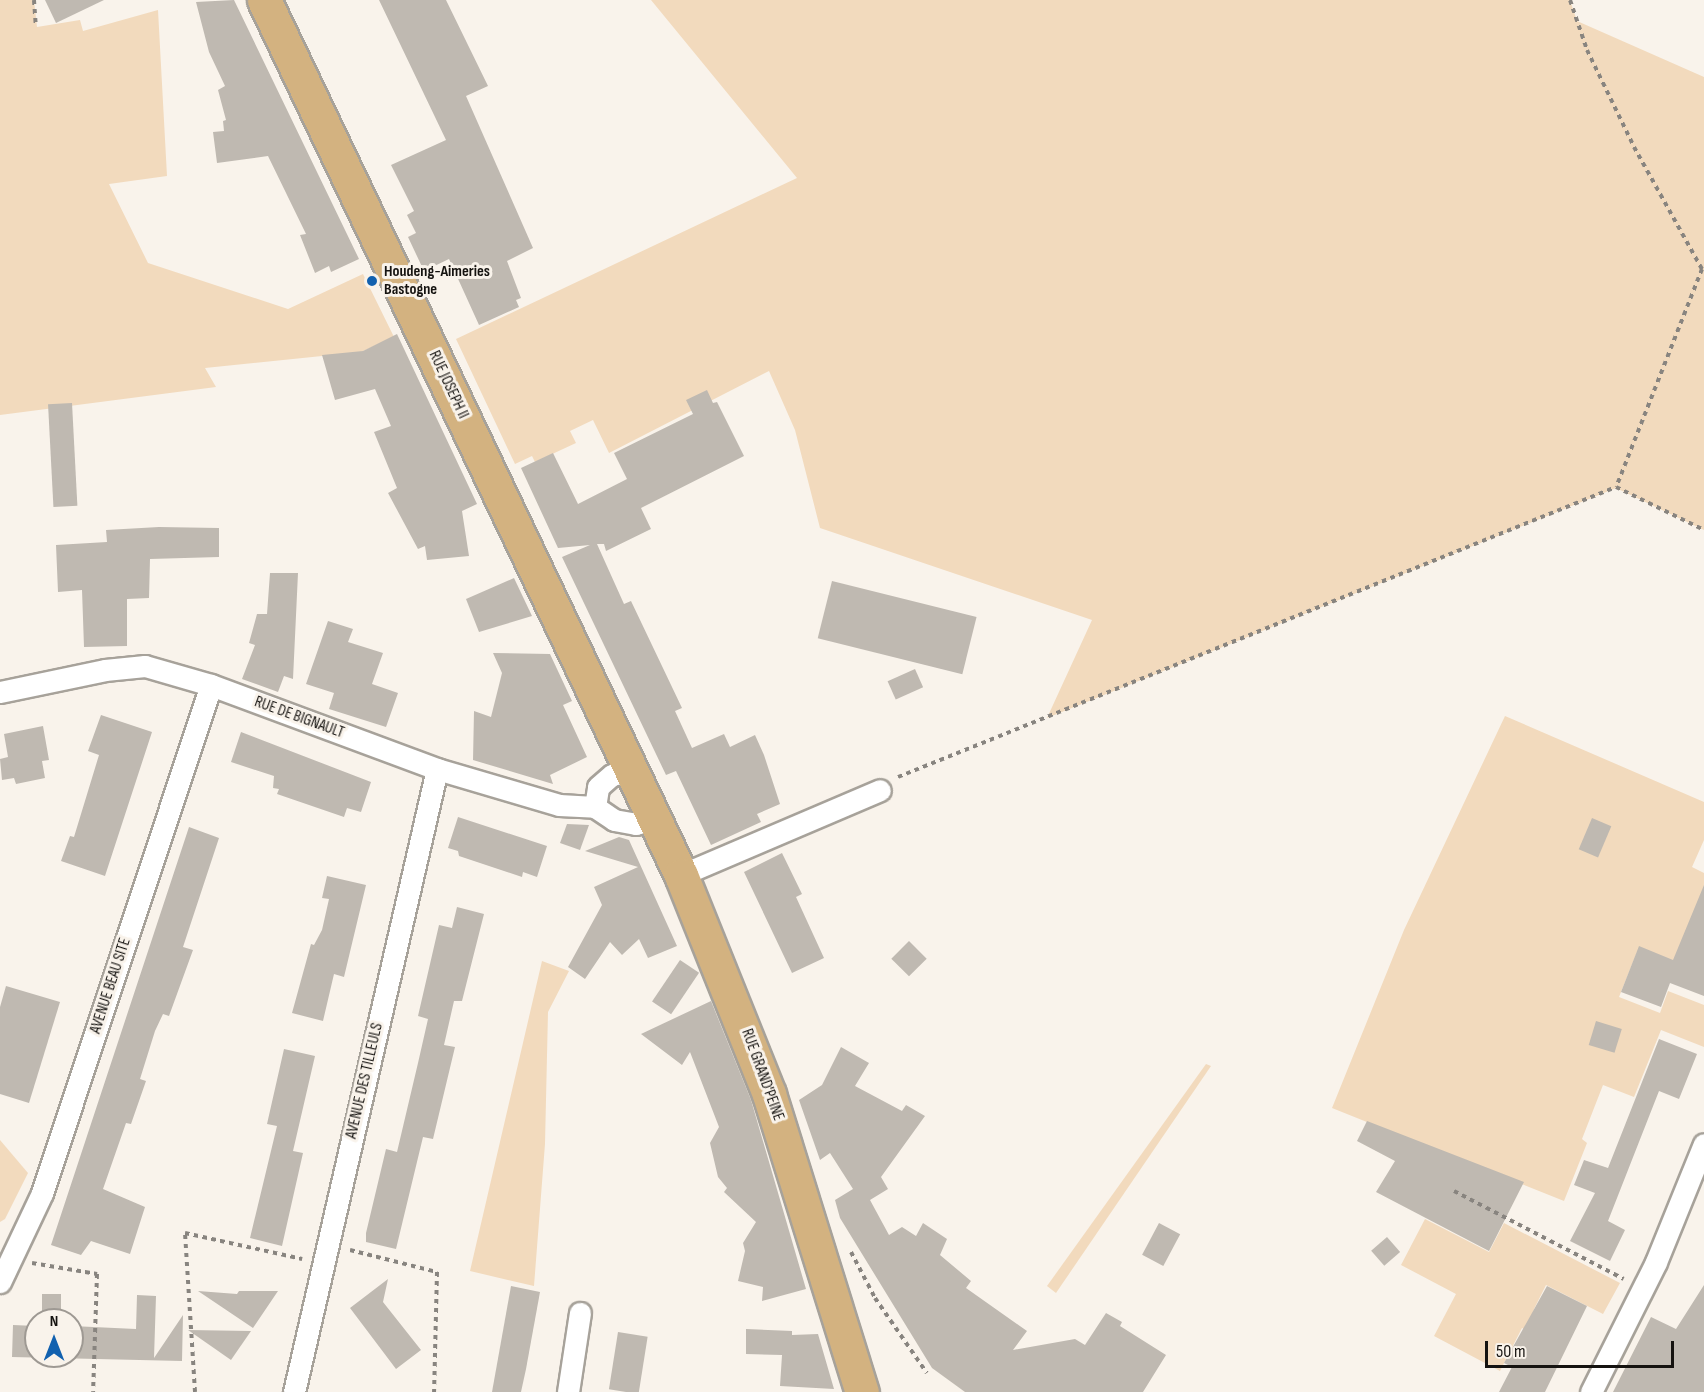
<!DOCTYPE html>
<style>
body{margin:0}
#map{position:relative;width:1704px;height:1392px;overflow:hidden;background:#f9f3eb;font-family:"Sofia Sans Condensed",sans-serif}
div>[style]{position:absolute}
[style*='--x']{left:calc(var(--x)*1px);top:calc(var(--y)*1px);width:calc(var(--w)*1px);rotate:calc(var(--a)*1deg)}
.green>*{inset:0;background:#f2dabd}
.building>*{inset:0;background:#bfb9b1;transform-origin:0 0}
.path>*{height:4px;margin-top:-2px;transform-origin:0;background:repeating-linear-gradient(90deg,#88847f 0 4.5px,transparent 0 9px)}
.roads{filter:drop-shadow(2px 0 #a7a29a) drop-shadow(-2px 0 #a7a29a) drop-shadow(0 2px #a7a29a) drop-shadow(0 -2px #a7a29a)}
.street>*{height:21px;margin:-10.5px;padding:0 10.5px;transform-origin:10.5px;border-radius:10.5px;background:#fff}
.primary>*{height:33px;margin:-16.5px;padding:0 16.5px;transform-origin:16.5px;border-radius:16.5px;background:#d3b280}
.dots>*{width:16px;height:16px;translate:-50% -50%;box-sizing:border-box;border:3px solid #f9f3eb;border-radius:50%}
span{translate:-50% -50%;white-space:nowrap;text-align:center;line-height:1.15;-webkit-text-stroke:6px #f9f3eb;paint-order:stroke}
.poi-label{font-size:16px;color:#151310;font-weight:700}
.left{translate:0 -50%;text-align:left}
.street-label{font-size:16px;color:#151310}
.north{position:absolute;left:24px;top:1308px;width:60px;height:60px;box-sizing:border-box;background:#f9f3eb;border:2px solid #9e9993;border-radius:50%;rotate:0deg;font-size:16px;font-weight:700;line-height:24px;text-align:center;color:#151310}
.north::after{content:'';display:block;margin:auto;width:21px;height:27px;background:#1261af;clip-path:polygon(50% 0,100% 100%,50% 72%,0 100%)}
.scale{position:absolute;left:1485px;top:1341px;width:189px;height:27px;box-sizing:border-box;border:3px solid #151310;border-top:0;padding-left:8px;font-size:18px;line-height:21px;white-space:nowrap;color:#151310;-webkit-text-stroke:4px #f9f3eb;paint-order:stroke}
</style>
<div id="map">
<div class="green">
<i style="clip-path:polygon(0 0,34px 0,37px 27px,80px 20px,83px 31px,158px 10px,167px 176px,109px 184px,148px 263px,288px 309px,363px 274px,394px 337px,361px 352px,205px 368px,216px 387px,0 415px)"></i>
<i style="clip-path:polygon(651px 0,1570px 0,1577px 21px,1704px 77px,1704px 530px,1616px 488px,1047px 718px,1092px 620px,820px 528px,795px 430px,769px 371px,609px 453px,593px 420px,570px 431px,576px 443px,535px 462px,532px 456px,515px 464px,456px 339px,797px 178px)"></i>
<i style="clip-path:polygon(1505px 716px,1704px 802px,1704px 840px,1692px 867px,1704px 873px,1704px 978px,1637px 952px,1619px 997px,1660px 1013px,1668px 991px,1704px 1005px,1704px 1047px,1661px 1030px,1634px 1097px,1603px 1085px,1582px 1139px,1587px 1143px,1564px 1201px,1332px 1108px,1404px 930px)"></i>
<i style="clip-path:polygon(542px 961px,569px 971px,548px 1012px,545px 1144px,534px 1286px,470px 1271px)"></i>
<i style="clip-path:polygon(1206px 1064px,1211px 1066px,1056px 1293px,1047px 1286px)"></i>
<i style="clip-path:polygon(0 1140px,28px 1173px,5px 1219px,0 1222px)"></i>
<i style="clip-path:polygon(1425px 1219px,1489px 1252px,1504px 1223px,1620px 1283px,1603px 1314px,1546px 1285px,1534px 1309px,1530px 1332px,1522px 1328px,1500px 1371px,1434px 1336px,1456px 1294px,1401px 1265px)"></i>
</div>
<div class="building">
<i style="clip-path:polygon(45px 0,104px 0,56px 23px)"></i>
<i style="clip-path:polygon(234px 0,359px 259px,331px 272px,329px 266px,315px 273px,300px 235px,306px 234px,268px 156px,217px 163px,213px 132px,224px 131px,223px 121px,226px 120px,218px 90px,225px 86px,209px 52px,196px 2px)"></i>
<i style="clip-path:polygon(379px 0,446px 0,488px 86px,466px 96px,533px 248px,507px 261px,521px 298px,516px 300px,519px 307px,479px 325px,449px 259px,424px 271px,408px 237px,416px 233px,407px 215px,414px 211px,391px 165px,446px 140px)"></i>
<i style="clip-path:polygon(397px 334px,477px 504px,462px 511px,469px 556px,427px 560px,425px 546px,418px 549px,388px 493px,397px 488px,374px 432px,391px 426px,375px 389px,335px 400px,322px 355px,363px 351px)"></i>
<i style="clip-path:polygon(707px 390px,713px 403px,717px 402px,744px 456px,641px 508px,651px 529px,606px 551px,604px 544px,597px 544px,624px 604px,631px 601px,682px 708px,675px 711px,692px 748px,724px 734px,730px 747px,755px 735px,764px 755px,780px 804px,757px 814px,761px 822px,711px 845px,676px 771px,666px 775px,562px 557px,590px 545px,558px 548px,521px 468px,553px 453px,578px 504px,627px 479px,614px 453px,693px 414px,686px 400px)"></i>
<i style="left:72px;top:403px;width:103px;height:24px;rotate:87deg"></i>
<i style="clip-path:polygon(159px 527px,219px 528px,219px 557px,150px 559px,149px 598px,127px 599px,127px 646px,84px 647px,82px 590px,58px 592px,56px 545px,107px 542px,106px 530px)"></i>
<i style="clip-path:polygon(270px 573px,298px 573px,293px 679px,284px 676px,278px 692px,242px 679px,255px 645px,249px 643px,257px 614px,267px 614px)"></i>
<i style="clip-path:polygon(514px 578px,532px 616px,479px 632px,466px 599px)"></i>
<i style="left:832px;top:581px;width:149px;height:59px;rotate:14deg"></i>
<i style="clip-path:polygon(328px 621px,353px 629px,348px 642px,383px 653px,372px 684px,398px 693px,386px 727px,329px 709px,334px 693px,306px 684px)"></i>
<i style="clip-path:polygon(493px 653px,550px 654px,572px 701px,563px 705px,587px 757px,550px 775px,553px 784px,473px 760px,474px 711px,491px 717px,502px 673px)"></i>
<i style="left:915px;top:669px;width:20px;height:30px;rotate:66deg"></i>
<i style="clip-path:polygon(101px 715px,152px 732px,105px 876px,61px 861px,70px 836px,74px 837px,99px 755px,88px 751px)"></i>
<i style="clip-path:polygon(43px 726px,49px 760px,42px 761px,45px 778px,16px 784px,14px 778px,2px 780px,0 759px,8px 757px,4px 734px)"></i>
<i style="clip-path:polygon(241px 732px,371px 782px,361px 812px,347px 808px,344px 817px,277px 794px,279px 789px,273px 788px,274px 776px,231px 762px)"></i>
<i style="clip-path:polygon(458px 817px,547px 846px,537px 877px,523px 872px,522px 877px,459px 856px,458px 851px,448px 848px)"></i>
<i style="left:1592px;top:818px;width:21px;height:34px;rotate:23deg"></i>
<i style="clip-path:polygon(567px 824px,589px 825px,580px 850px,560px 843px)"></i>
<i style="clip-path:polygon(189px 827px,219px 838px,183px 947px,193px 950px,169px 1016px,163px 1014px,155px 1031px,140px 1079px,146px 1081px,131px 1124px,126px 1123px,103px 1189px,145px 1207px,130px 1254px,91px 1241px,81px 1255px,51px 1245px)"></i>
<i style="clip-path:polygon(619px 837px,629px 840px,677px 946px,648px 958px,639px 939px,622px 955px,610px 942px,585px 979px,568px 967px,602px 905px,594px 887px,638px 867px,585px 851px)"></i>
<i style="clip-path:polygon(782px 853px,802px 894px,796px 897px,824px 958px,792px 973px,744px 872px)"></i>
<i style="clip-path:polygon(327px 876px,366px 885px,344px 977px,334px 974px,323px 1021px,292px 1013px,311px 944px,314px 945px,322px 930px,329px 899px,322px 898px)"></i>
<i style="clip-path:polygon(1704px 885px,1704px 996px,1670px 983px,1661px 1007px,1621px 992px,1639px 946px,1673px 960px)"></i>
<i style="clip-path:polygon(457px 907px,484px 914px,462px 1001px,454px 1001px,444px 1045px,455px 1047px,433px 1139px,423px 1137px,396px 1249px,366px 1242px,366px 1233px,386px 1149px,397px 1152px,418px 1063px,428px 1019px,418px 1016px,439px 925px,452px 928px)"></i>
<i style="left:909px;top:941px;width:25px;height:25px;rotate:45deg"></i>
<i style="left:680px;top:960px;width:23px;height:50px;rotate:34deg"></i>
<i style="clip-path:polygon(6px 986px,60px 1002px,29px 1103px,0 1094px,0 1007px)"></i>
<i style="clip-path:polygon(711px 1001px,751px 1100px,806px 1289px,762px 1301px,763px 1287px,738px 1281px,745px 1251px,743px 1243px,756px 1222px,724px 1192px,727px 1188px,718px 1177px,710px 1143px,719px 1127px,690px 1052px,682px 1065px,641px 1034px)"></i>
<i style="left:1596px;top:1021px;width:27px;height:25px;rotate:17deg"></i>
<i style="clip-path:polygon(1659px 1039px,1697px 1054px,1679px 1099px,1659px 1091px,1608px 1221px,1625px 1230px,1610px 1261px,1570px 1241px,1595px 1193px,1574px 1185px,1584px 1160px,1608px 1168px)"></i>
<i style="clip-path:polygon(841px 1047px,869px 1063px,855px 1086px,902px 1111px,906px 1105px,925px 1116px,881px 1177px,888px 1189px,870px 1200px,889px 1235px,902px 1227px,916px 1236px,923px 1223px,947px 1239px,940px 1255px,971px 1281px,966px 1288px,1027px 1331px,1013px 1350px,1075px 1339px,1085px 1345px,1106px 1313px,1122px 1322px,1120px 1326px,1166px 1355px,1143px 1392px,965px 1392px,932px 1368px,840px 1218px,835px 1200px,853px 1189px,830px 1153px,820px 1160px,799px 1100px,822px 1085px)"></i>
<i style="clip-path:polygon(284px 1049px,315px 1056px,293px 1151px,303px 1153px,282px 1246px,250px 1238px,277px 1126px,267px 1124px)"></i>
<i style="clip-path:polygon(1367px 1121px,1524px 1182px,1489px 1251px,1376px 1192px,1395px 1161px,1357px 1141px)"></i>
<i style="left:1159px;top:1223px;width:24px;height:36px;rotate:28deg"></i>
<i style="left:1387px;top:1237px;width:20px;height:21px;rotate:49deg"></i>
<i style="clip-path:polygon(388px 1279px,383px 1302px,421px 1350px,396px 1369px,350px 1308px)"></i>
<i style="clip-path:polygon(1704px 1285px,1704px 1392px,1613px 1392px,1651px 1317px,1676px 1329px)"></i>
<i style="clip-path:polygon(511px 1286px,540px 1292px,526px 1369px,521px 1392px,492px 1392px)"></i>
<i style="clip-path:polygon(1547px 1286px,1587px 1306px,1545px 1392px,1499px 1392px,1512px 1367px,1504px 1363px)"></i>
<i style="clip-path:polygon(198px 1291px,237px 1294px,239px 1291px,278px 1291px,253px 1328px)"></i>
<i style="left:42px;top:1294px;width:19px;height:26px"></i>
<i style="clip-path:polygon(137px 1295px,156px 1296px,154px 1358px,183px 1315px,182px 1361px,12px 1357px,13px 1325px,36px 1326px,36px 1356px,72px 1356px,72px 1326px,136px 1329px)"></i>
<i style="clip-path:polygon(746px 1329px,792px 1331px,792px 1335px,818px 1334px,834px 1389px,780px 1386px,782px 1355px,746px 1354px)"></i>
<i style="clip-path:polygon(188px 1330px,251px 1331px,231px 1360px)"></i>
<i style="left:618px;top:1332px;width:30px;height:58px;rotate:9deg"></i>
</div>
<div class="path">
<i style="--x:34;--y:0;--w:27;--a:86"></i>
<i style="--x:1570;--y:0;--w:53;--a:71.2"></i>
<i style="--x:1587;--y:50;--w:108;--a:64.1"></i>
<i style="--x:1634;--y:147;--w:140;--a:60.9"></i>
<i style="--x:1702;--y:269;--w:234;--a:111.5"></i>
<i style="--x:898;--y:777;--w:774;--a:-21.99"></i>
<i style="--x:1616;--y:487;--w:98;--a:26"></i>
<i style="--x:1454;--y:1191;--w:191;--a:27.4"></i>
<i style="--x:350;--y:1250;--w:90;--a:14.2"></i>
<i style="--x:437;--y:1272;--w:120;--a:91.4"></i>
<i style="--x:851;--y:1252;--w:52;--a:62.4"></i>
<i style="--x:875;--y:1298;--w:91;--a:55.3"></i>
<i style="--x:32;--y:1263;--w:66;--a:9.6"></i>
<i style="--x:97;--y:1274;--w:118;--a:91.9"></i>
<i style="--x:195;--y:1392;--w:159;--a:-93.6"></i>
<i style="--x:185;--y:1233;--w:120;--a:12.5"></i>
</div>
<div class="roads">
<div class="street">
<i style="--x:0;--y:692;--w:107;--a:-11.8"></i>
<i style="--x:105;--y:670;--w:40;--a:-5.7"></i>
<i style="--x:145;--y:666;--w:69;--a:16.1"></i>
<i style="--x:211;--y:685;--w:241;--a:20.4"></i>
<i style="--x:437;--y:769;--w:127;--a:16.4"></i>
<i style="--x:559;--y:805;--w:36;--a:3"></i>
<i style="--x:595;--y:807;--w:23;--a:34"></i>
<i style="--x:614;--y:820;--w:22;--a:10"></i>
<i style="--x:636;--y:824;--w:19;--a:-16"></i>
<i style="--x:595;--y:807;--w:20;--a:-81"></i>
<i style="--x:598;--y:787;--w:18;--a:-41"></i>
<i style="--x:612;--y:775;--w:20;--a:-15"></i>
<i style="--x:681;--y:875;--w:216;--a:-23.1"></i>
<i style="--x:0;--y:1282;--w:98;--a:-64.7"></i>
<i style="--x:42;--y:1193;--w:535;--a:-71.6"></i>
<i style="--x:294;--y:1392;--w:639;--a:-77.07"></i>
<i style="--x:568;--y:1392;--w:80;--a:-81.4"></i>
<i style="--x:1591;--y:1392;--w:145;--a:-63.4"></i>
<i style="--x:1656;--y:1262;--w:127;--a:-67.9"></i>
</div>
<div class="primary">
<i style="--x:264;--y:0;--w:969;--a:64.52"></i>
<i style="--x:681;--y:875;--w:236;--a:68.1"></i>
<i style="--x:769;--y:1094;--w:312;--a:72.7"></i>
</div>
</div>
<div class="dots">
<i style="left:372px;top:281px;background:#1261af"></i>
</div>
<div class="poi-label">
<span class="left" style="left:384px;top:281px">Houdeng-Aimeries<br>Bastogne</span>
</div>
<div class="street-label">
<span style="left:448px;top:385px;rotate:65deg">RUE JOSEPH II</span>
<span style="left:299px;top:718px;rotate:20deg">RUE DE BIGNAULT</span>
<span style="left:111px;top:986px;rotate:-72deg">AVENUE BEAU SITE</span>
<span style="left:762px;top:1075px;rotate:70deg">RUE GRAND'PEINE</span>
<span style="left:365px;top:1081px;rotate:-77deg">AVENUE DES TILLEULS</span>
</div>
<div class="north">N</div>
<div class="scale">50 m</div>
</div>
